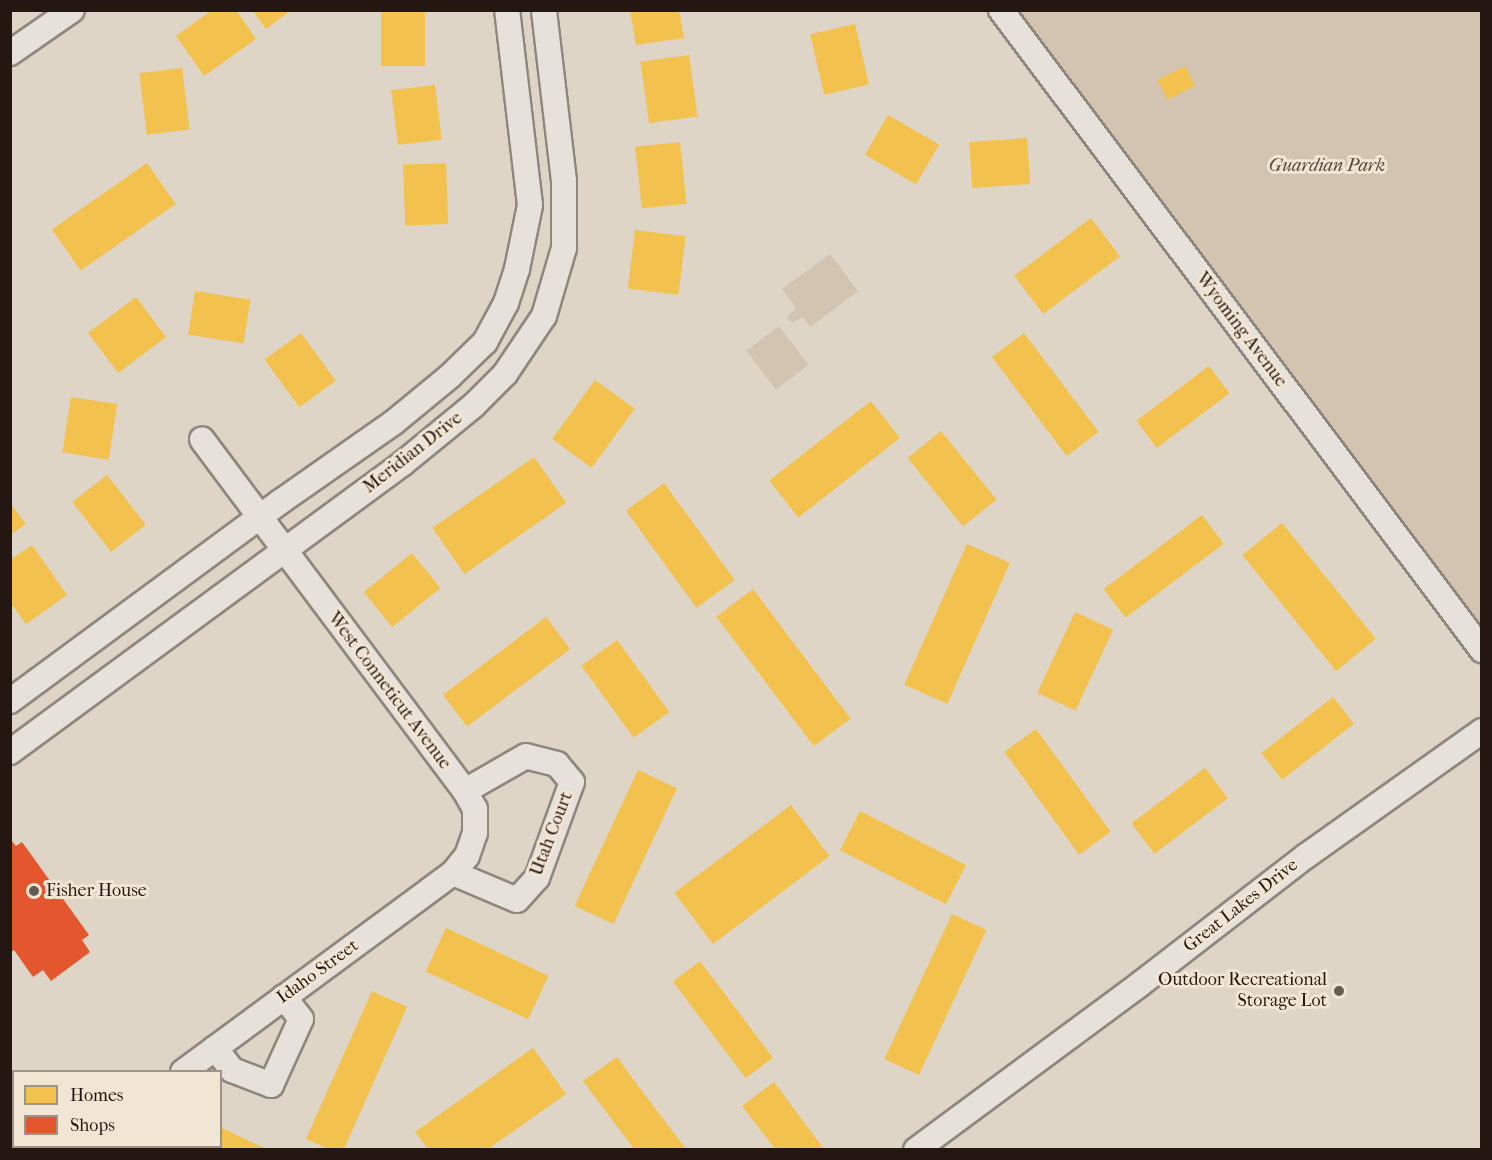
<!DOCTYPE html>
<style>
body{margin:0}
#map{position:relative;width:1492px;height:1160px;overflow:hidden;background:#ded5c6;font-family:"IM FELL French Canon",serif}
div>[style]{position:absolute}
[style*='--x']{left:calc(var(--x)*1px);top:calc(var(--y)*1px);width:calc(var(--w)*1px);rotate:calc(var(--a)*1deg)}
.green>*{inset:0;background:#d2c4b0;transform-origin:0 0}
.homes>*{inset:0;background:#f2c14e;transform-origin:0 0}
.shops>*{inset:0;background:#e4572e}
.roads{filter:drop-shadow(2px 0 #8e877e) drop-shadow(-2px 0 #8e877e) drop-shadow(0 2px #8e877e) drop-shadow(0 -2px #8e877e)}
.minor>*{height:24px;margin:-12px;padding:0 12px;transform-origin:12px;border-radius:12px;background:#e6e1da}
.trunk>*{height:33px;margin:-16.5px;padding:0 16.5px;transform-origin:16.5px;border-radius:16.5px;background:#e1dcd3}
.dots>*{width:16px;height:16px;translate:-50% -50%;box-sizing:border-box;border:3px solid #f1e5d3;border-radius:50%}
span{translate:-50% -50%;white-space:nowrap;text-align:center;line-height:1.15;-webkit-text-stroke:6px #f1e5d3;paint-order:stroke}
.park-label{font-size:18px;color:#55473b;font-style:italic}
.street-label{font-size:18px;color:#241711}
.poi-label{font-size:18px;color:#241711}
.left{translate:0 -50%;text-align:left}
.right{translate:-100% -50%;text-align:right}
.frame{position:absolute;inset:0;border:12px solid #241711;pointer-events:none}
.legend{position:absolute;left:12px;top:1070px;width:210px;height:78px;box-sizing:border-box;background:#f1e5d3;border:2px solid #9f9385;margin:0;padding:8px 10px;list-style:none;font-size:18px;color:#241711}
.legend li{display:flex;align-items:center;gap:12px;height:30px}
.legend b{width:30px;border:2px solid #9f9385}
</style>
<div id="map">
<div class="green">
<i style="clip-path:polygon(1020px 11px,1481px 11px,1481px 634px,1472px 622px)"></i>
<i style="clip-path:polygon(830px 254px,858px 291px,810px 327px,803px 317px,792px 323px,787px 317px,796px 308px,782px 289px)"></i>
<i style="left:779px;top:326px;width:49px;height:41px;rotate:53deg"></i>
</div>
<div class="homes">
<i style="clip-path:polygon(212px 10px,236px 10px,256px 39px,204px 76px,176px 36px)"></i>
<i style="clip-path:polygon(252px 10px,291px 10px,266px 29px)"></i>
<i style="left:381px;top:10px;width:44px;height:56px"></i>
<i style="clip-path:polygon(630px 10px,679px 10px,684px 38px,636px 45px)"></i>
<i style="left:855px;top:24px;width:62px;height:46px;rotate:77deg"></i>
<i style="left:689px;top:55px;width:62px;height:49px;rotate:82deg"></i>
<i style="left:1185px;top:66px;width:22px;height:31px;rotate:63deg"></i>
<i style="left:182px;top:68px;width:62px;height:43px;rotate:83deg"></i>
<i style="left:435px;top:85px;width:55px;height:44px;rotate:83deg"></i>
<i style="left:888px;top:115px;width:59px;height:46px;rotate:30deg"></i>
<i style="left:1027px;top:138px;width:46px;height:58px;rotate:86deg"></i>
<i style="left:680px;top:142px;width:62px;height:45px;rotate:84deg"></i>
<i style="left:147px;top:163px;width:50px;height:116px;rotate:55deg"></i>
<i style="left:446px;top:163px;width:61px;height:43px;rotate:88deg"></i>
<i style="left:1091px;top:218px;width:48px;height:96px;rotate:53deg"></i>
<i style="left:635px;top:230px;width:51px;height:59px;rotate:7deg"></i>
<i style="left:195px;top:291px;width:56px;height:44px;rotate:9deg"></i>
<i style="left:136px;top:297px;width:50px;height:60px;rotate:53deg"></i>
<i style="left:301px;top:333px;width:59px;height:45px;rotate:54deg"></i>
<i style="left:1024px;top:333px;width:124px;height:40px;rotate:53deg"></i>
<i style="left:1209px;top:366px;width:34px;height:91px;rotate:53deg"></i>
<i style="left:595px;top:380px;width:49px;height:73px;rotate:36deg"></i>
<i style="left:71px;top:397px;width:47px;height:56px;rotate:9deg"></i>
<i style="left:871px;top:401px;width:47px;height:129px;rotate:52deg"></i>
<i style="left:941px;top:431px;width:88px;height:43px;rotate:51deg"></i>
<i style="left:534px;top:457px;width:56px;height:124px;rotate:55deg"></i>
<i style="left:107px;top:475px;width:63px;height:44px;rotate:52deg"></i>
<i style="left:664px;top:483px;width:120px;height:47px;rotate:54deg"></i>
<i style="clip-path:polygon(10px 503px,26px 524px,10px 535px)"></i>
<i style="left:1202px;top:515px;width:36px;height:123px;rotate:53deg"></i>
<i style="left:1282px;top:523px;width:149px;height:51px;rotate:51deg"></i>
<i style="left:967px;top:544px;width:47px;height:154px;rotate:24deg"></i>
<i style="clip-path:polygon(32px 545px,67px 595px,26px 624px,10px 602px,10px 560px)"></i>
<i style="left:412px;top:553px;width:45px;height:62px;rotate:51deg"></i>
<i style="left:753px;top:589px;width:162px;height:46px;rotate:53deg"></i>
<i style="left:1075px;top:612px;width:42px;height:89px;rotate:25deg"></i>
<i style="left:546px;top:617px;width:40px;height:129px;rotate:53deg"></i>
<i style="left:617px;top:640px;width:89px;height:44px;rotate:54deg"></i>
<i style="left:1333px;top:697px;width:34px;height:91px;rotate:52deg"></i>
<i style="left:1036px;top:729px;width:127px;height:39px;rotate:54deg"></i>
<i style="left:1205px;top:768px;width:38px;height:92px;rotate:53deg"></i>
<i style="left:638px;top:770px;width:43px;height:150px;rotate:25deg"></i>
<i style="left:791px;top:805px;width:64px;height:146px;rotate:53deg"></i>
<i style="left:860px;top:811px;width:119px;height:44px;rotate:27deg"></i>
<i style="left:952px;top:914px;width:38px;height:160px;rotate:25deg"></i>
<i style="left:446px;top:928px;width:113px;height:48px;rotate:25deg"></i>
<i style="left:700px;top:961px;width:121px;height:34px;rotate:53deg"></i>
<i style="clip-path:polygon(372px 991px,407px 1007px,344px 1149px,329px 1149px,306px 1139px)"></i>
<i style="clip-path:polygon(533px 1048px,566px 1094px,488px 1149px,428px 1149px,415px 1132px)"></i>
<i style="clip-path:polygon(617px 1057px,630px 1075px,686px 1149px,634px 1149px,583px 1081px)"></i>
<i style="clip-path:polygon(774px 1082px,800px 1117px,824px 1149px,775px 1149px,769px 1141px,742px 1106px)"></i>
<i style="clip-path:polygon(220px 1127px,266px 1149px,172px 1149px,166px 1146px,220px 1146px)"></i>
</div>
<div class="shops">
<i style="clip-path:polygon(10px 839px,16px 846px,22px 842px,89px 935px,82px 940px,90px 952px,51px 981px,43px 970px,33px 977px,14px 950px,10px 953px)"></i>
</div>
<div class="roads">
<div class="minor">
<i style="--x:1001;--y:10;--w:801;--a:53.07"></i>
<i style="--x:10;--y:53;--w:75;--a:-34.7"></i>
<i style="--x:10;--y:701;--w:335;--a:-36.4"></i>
<i style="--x:280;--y:502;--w:138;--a:-35"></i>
<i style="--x:393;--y:423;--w:74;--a:-39.5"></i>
<i style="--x:450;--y:376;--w:49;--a:-44.2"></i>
<i style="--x:485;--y:342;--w:44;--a:-61.7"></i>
<i style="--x:506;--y:303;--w:36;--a:-72"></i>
<i style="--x:517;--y:269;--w:65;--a:-78.5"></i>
<i style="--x:530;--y:205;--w:196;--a:-96.7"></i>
<i style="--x:10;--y:752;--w:486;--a:-36.3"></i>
<i style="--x:402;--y:464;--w:93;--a:-39.3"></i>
<i style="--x:474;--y:405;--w:44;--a:-45"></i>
<i style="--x:505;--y:374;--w:70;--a:-56.1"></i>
<i style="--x:544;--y:316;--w:71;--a:-73.6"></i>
<i style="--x:564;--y:248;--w:67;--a:-90"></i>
<i style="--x:564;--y:181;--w:172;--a:-96.7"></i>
<i style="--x:453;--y:873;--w:69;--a:22.9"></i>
<i style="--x:517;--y:900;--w:30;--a:-48"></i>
<i style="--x:537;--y:878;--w:102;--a:-70"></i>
<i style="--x:572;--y:782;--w:23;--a:-130"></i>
<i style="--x:557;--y:764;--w:32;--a:-166"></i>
<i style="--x:526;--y:756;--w:70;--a:150.2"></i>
<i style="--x:215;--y:1048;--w:28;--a:52"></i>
<i style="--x:232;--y:1070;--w:42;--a:21"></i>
<i style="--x:271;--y:1085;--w:72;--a:-65.6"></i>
<i style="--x:301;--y:1019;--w:28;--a:-128"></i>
<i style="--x:183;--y:1072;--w:335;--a:-36.4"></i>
<i style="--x:453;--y:873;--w:22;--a:-51"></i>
<i style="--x:467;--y:856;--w:24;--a:-71"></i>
<i style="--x:475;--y:833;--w:24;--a:-90"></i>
<i style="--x:475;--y:809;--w:21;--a:-119"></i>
<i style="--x:465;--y:791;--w:439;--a:-126.8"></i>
<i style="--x:96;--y:1146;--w:4;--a:63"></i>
<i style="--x:916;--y:1150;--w:277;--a:-36.5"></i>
<i style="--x:1139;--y:985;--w:211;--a:-37.7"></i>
<i style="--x:1306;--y:856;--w:216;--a:-35.4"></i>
</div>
<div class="trunk">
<i style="--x:10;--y:1133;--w:6;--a:45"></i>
</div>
</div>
<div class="dots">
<i style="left:34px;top:891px;background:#655a50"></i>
<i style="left:1339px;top:991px;background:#655a50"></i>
</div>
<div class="park-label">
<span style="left:1327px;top:166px">Guardian Park</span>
</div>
<div class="street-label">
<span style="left:1241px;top:330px;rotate:53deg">Wyoming Avenue</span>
<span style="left:413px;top:453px;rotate:-38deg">Meridian Drive</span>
<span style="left:389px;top:691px;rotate:53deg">West Conneticut Avenue</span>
<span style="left:552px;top:834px;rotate:-69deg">Utah Court</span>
<span style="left:1241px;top:906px;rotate:-38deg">Great Lakes Drive</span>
<span style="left:318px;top:972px;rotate:-36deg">Idaho Street</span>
</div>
<div class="poi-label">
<span class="left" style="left:46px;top:891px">Fisher House</span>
<span class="right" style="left:1327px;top:991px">Outdoor Recreational<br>Storage Lot</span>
</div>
<div class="frame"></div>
<ul class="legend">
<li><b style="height:16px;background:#f2c14e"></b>Homes</li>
<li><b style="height:16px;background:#e4572e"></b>Shops</li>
</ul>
</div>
